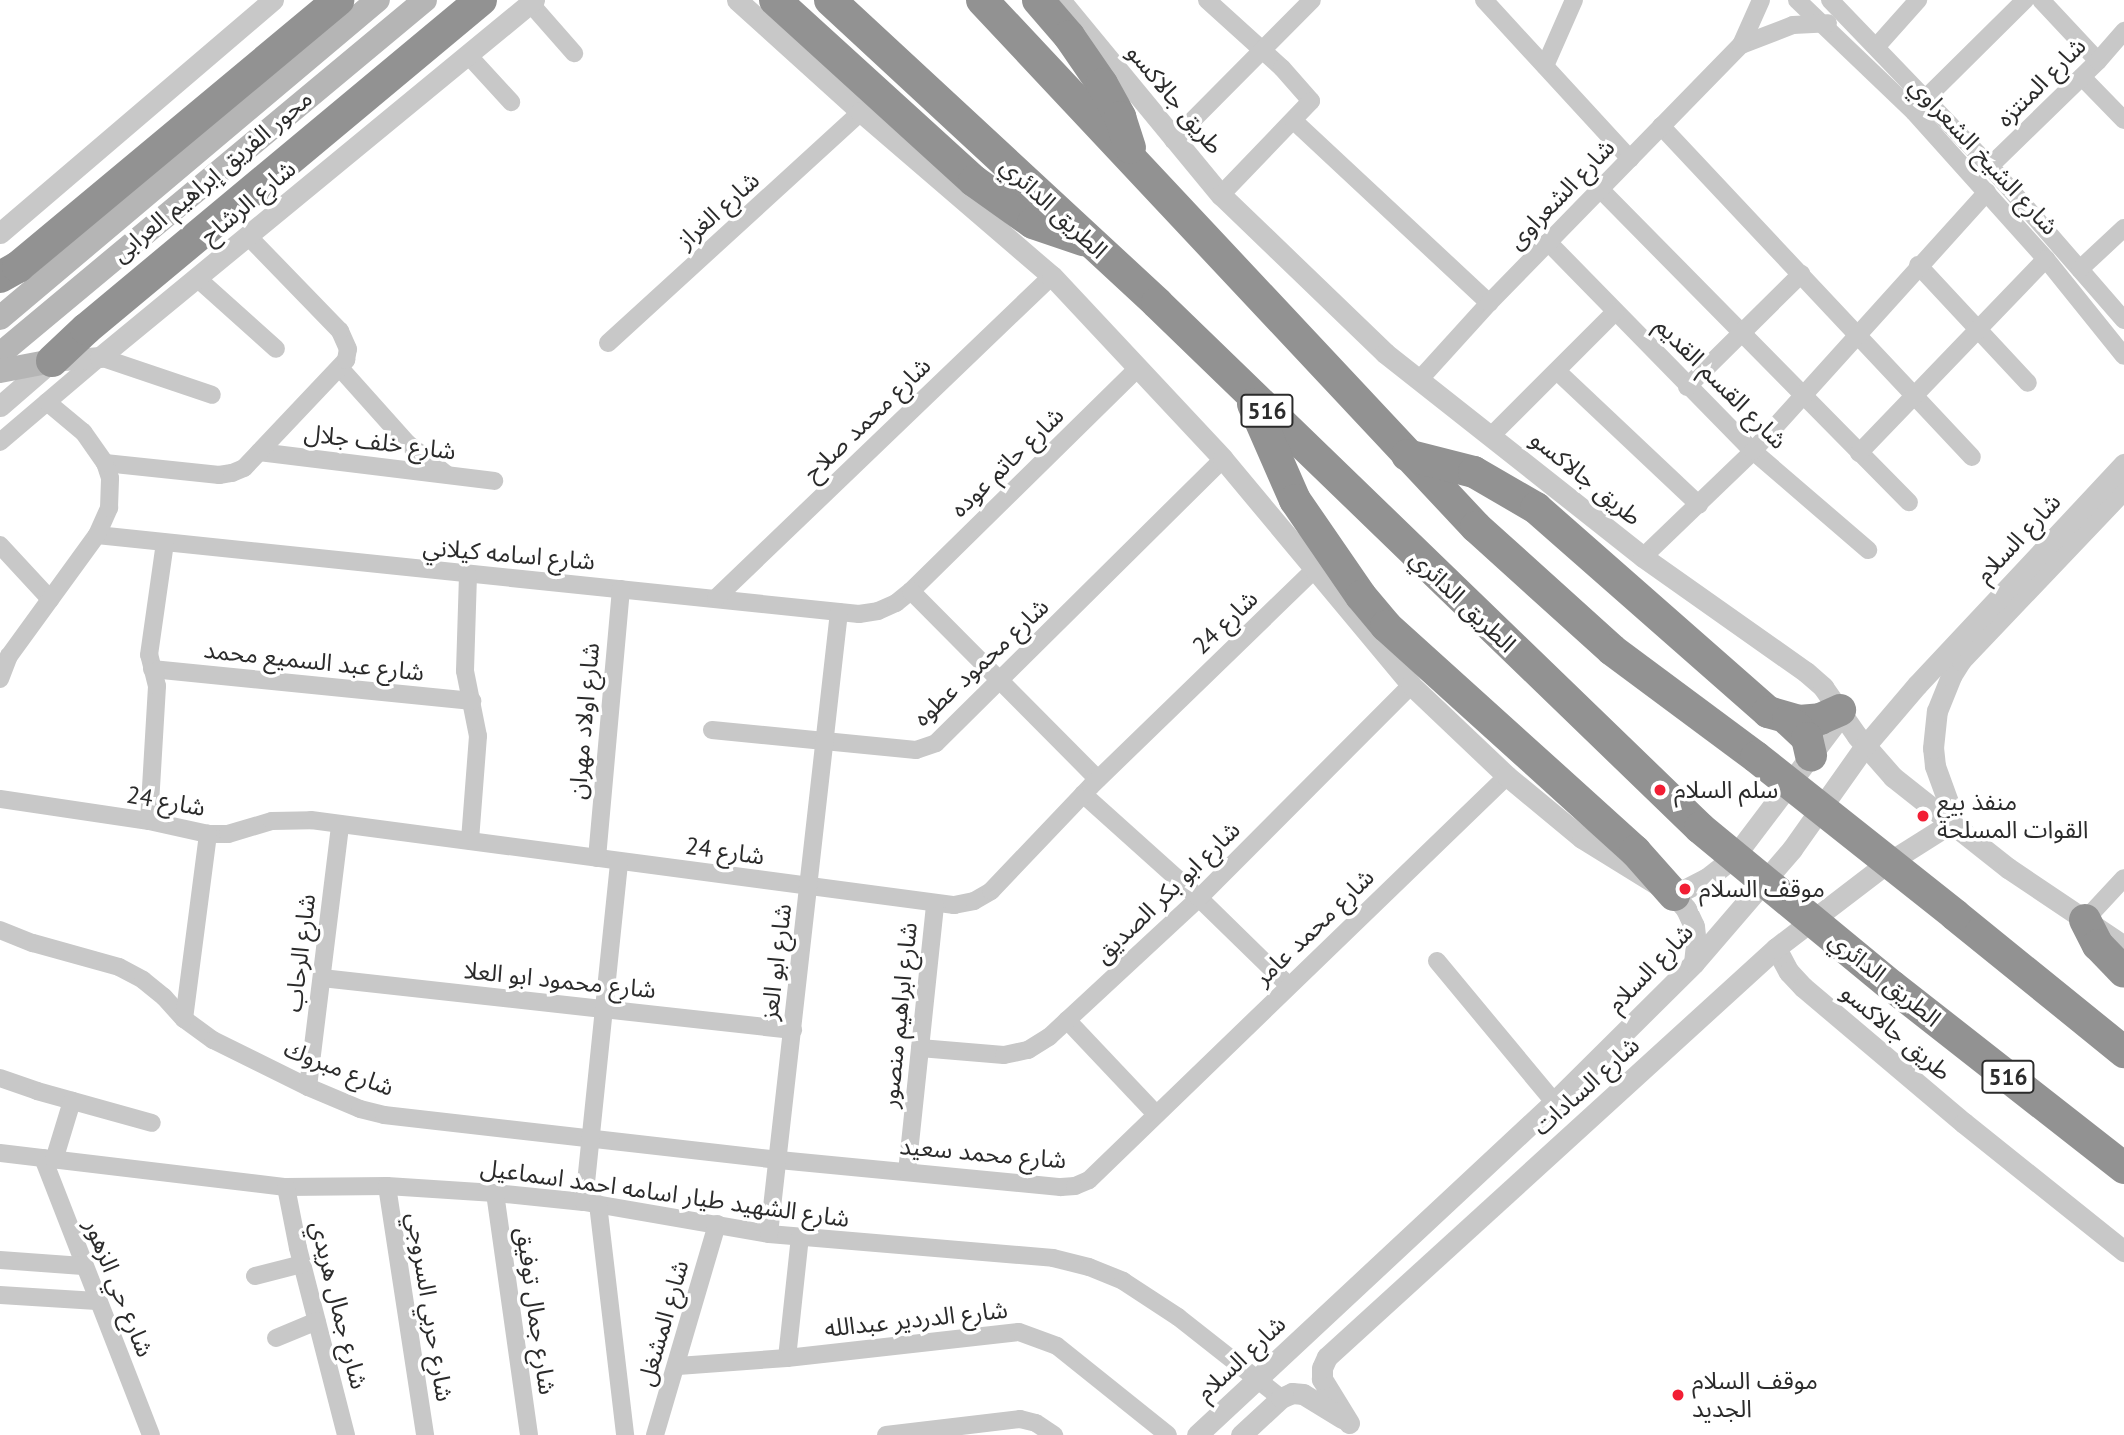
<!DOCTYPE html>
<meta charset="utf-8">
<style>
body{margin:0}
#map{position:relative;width:2124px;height:1435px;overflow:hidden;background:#fff;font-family:"PT Sans","Noto Sans Arabic",sans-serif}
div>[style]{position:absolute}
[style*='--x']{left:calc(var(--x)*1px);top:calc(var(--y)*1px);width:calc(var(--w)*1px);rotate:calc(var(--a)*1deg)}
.minor>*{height:18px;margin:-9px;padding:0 9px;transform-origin:9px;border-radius:9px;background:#c8c8c8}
.tertiary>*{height:21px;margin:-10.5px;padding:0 10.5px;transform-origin:10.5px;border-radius:10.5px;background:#c8c8c8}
.secondary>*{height:24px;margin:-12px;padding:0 12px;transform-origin:12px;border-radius:12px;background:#b5b5b5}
.motorway>*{height:32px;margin:-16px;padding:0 16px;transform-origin:16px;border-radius:16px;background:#929292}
.motorway-bridge>*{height:32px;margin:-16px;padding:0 16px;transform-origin:16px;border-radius:16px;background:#929292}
.dots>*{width:19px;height:19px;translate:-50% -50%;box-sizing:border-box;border:4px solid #fff;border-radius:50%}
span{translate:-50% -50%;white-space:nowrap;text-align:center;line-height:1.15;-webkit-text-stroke:7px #fff;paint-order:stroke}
.shield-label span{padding:2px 5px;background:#fff;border:2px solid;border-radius:5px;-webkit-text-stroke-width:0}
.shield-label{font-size:23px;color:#2b2b2b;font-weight:700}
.street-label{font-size:24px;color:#2b2b2b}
.poi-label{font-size:24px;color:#2b2b2b}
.left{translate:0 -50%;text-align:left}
</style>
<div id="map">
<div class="minor">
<i style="--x:1207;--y:0;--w:101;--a:42.2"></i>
<i style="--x:1282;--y:68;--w:44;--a:48.7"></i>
<i style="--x:1311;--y:101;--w:130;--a:133.8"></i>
<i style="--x:1484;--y:0;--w:216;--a:47.4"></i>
<i style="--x:1797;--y:0;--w:162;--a:43.7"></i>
<i style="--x:1914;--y:112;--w:198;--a:48.1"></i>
<i style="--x:2046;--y:259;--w:124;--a:51.2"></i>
<i style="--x:1830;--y:0;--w:231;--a:46.1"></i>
<i style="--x:1990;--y:166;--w:204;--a:49"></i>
<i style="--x:2041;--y:0;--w:83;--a:46.9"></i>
<i style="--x:530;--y:3;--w:67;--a:48.7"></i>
<i style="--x:1741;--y:45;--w:56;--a:-21"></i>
<i style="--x:1793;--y:25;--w:35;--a:-3"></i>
<i style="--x:1877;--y:46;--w:62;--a:-48.3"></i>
<i style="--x:468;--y:55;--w:64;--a:47.5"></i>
<i style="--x:1545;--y:66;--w:72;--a:-66.3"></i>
<i style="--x:2082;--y:77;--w:60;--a:45.7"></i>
<i style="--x:1927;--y:97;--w:138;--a:-44.7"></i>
<i style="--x:1294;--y:121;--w:267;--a:43"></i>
<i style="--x:1661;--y:126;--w:454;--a:46.8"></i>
<i style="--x:1173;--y:140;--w:197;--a:-45.2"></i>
<i style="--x:1990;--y:166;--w:151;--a:-44.2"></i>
<i style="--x:2098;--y:61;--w:40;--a:-49"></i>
<i style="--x:1600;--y:189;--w:440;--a:45.4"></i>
<i style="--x:1548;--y:242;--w:293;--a:45.6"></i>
<i style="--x:1753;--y:451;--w:152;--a:40.7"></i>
<i style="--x:1918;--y:265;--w:161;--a:47"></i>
<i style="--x:2080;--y:269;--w:60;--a:-43"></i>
<i style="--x:197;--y:278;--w:106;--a:41.9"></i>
<i style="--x:608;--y:343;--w:343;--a:-42.4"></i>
<i style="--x:340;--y:368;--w:101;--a:48.2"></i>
<i style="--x:407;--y:443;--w:50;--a:38.5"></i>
<i style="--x:1557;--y:371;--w:195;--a:43.3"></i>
<i style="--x:1420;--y:379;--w:103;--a:-47.8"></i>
<i style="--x:1489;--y:303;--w:361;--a:-45.7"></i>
<i style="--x:1741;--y:45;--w:49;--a:-66"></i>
<i style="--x:1687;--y:387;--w:161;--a:-44.7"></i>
<i style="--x:1491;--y:436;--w:175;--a:-45"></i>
<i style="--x:0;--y:442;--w:131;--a:-40.4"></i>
<i style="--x:100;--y:357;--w:118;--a:18.7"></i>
<i style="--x:259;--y:452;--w:237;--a:7"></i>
<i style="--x:1859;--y:453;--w:269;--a:-46.1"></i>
<i style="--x:105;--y:463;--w:115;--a:6"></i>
<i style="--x:219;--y:475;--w:13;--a:-9"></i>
<i style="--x:232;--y:473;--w:13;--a:-23"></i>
<i style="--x:244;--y:468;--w:149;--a:-46.6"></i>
<i style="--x:346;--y:360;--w:11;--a:-80"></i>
<i style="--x:348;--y:349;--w:20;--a:-114"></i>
<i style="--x:340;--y:331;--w:132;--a:-134.1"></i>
<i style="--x:97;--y:535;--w:766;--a:5.92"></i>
<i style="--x:859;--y:614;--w:19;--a:-9"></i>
<i style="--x:878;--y:611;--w:20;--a:-24"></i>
<i style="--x:896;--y:603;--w:19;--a:-39"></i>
<i style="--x:911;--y:591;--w:317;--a:-44.5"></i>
<i style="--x:0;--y:545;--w:74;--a:47.2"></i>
<i style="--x:1643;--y:557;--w:153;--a:-43.9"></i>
<i style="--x:1753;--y:451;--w:349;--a:-47.9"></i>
<i style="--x:468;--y:575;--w:96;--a:91.8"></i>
<i style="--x:465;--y:671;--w:66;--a:78.7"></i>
<i style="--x:478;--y:736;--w:105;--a:94.4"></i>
<i style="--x:911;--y:591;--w:265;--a:45.2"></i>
<i style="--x:716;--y:598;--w:465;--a:-43.8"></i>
<i style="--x:152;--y:669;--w:322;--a:5.7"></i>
<i style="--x:0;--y:679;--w:25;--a:-69"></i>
<i style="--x:9;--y:656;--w:150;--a:-54"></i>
<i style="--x:97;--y:535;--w:30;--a:-66"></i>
<i style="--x:109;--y:508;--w:30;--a:-88"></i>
<i style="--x:110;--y:478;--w:16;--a:-108"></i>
<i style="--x:105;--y:463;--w:38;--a:-125"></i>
<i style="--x:83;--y:432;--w:47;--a:-140.2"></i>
<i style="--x:712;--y:730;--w:205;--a:5.6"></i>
<i style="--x:916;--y:750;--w:21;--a:-19"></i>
<i style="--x:936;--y:743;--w:404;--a:-44.7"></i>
<i style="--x:1083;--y:794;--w:156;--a:41.9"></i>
<i style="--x:1199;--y:898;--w:124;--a:44.3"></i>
<i style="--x:0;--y:799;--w:151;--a:8.4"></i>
<i style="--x:149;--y:821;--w:60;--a:12.4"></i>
<i style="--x:208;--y:834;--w:20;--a:0"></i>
<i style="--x:228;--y:834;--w:46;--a:-16.5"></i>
<i style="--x:272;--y:821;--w:39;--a:-1"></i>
<i style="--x:311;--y:820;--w:649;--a:7.53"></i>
<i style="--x:954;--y:905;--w:20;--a:-11"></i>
<i style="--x:974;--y:901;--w:20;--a:-30"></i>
<i style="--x:991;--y:891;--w:145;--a:-46.4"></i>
<i style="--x:1091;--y:786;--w:312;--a:-44.1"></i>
<i style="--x:149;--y:821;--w:135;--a:-86.6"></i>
<i style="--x:157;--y:686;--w:32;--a:-104"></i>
<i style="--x:149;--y:655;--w:113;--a:-81.9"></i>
<i style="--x:597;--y:858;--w:270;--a:-84.9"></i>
<i style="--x:2085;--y:920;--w:57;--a:-47.1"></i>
<i style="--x:0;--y:930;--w:35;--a:22"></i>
<i style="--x:33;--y:943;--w:89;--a:15.6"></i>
<i style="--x:119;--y:967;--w:27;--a:28"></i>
<i style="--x:143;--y:980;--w:27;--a:39"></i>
<i style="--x:164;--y:997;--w:30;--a:48"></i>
<i style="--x:184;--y:1019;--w:36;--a:36"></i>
<i style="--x:213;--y:1040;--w:106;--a:26.3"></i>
<i style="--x:308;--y:1087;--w:56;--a:22.9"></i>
<i style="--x:360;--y:1109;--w:25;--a:14"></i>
<i style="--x:384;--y:1115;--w:398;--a:6.5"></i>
<i style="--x:779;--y:1160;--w:283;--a:5.5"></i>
<i style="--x:1061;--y:1187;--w:14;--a:-4"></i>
<i style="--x:1075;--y:1186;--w:15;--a:-23"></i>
<i style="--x:1089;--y:1180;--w:581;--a:-44.02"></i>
<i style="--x:1437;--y:961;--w:183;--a:50.3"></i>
<i style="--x:322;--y:978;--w:474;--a:6.3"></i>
<i style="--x:184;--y:1019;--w:187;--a:-82.6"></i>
<i style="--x:1067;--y:1020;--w:129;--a:46.6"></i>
<i style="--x:920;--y:1048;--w:84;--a:4.8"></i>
<i style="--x:1004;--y:1055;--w:25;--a:-12"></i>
<i style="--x:1028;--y:1050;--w:25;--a:-32"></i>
<i style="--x:1049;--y:1037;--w:205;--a:-42.8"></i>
<i style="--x:1199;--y:898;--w:301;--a:-45.1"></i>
<i style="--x:0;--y:1078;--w:39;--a:19"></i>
<i style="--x:37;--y:1091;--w:119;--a:15.5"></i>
<i style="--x:308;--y:1087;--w:264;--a:-83"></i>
<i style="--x:0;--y:1153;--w:288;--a:6.8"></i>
<i style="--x:286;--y:1187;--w:101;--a:-0.6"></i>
<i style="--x:387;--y:1186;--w:108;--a:3.7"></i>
<i style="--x:495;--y:1193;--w:89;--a:5.8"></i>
<i style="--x:584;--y:1202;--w:188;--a:9.8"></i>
<i style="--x:769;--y:1234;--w:285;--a:4.8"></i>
<i style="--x:1053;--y:1258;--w:37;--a:14"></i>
<i style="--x:1089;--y:1267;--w:37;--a:22"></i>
<i style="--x:1123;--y:1281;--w:66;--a:33.2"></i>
<i style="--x:1178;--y:1317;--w:131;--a:38.2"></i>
<i style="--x:43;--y:1158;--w:297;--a:68.7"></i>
<i style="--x:54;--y:1160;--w:62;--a:-73"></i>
<i style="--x:907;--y:1172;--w:269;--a:-84"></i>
<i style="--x:387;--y:1186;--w:252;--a:81.3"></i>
<i style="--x:286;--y:1187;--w:62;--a:78.9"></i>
<i style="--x:298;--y:1248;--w:193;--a:75.6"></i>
<i style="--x:495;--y:1193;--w:244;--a:82"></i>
<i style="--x:584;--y:1202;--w:342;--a:-84.1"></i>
<i style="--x:598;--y:1204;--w:233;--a:83.3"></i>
<i style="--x:769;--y:1234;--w:626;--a:-83.58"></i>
<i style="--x:0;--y:1260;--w:83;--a:4.1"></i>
<i style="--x:255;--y:1276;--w:49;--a:-14.3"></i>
<i style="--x:0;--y:1295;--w:97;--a:3.5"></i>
<i style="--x:276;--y:1338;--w:44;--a:-22.5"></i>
<i style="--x:787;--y:1358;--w:122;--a:-83.9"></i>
<i style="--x:678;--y:1366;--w:109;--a:-4.2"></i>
<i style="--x:787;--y:1358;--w:233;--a:-6.4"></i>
<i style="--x:1019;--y:1332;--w:40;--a:20.2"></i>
<i style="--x:1057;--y:1346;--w:142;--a:38.7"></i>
<i style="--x:655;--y:1435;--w:220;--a:-73.6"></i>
<i style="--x:886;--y:1435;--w:135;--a:-6.8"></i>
<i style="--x:1020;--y:1419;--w:16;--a:14"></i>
<i style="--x:1036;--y:1423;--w:22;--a:34"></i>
</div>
<div class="tertiary">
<i style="--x:737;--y:0;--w:167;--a:42.1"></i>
<i style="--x:861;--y:112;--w:252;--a:40.7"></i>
<i style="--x:1052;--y:276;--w:250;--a:46.9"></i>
<i style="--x:1223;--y:459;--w:294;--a:50.2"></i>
<i style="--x:1411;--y:685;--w:132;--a:43.5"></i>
<i style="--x:1507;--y:776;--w:97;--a:39.6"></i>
<i style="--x:1582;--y:838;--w:108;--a:31.8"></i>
<i style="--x:1674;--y:895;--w:18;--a:49"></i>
<i style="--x:1686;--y:909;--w:19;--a:65"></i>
<i style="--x:1694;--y:926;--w:18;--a:84"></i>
<i style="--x:1696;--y:944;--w:19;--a:96"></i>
<i style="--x:1060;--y:0;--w:253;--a:50.5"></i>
<i style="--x:1221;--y:195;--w:228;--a:43.9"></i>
<i style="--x:1385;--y:353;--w:329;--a:38.3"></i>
<i style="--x:1643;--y:557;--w:199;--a:35.2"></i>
<i style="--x:1806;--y:672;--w:23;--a:41"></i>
<i style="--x:1823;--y:687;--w:60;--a:55.2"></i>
<i style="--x:1857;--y:736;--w:55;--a:48.7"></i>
<i style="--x:1893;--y:777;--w:147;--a:38.4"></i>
<i style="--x:2008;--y:868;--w:140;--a:33.9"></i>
<i style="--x:0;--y:233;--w:359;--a:-40.5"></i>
<i style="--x:0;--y:406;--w:69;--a:-40.9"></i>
<i style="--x:52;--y:361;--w:48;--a:-4.8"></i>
<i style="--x:100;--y:357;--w:562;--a:-39.44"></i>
<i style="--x:1674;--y:895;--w:36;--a:-27"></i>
<i style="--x:1706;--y:879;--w:36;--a:-38"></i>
<i style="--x:1734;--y:857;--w:179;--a:-52.9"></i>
<i style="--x:1776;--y:948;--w:27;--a:62"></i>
<i style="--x:1789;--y:972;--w:21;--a:47"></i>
<i style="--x:1803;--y:987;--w:211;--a:40.2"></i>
<i style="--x:1964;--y:1123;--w:205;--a:38.7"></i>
<i style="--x:1349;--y:1423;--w:52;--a:-121.5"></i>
<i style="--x:1322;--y:1379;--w:11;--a:-90"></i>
<i style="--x:1322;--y:1368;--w:12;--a:-66"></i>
<i style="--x:1327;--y:1357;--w:607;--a:-42.33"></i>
<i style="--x:1776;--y:948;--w:138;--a:-37.4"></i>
<i style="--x:1886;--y:864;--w:77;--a:-32.2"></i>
<i style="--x:1951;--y:823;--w:13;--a:-90"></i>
<i style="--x:1951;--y:810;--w:47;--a:-110"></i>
<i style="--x:1935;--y:766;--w:18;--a:-96"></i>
<i style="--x:1933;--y:748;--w:37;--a:-84"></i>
<i style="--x:1937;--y:711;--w:38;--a:-68"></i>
<i style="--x:1951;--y:676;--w:19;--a:-58"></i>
<i style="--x:1961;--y:660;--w:236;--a:-46.4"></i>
<i style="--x:1197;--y:1435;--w:488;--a:-43"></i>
<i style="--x:1554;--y:1102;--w:197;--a:-44.8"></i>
<i style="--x:1694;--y:963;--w:150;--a:-49.3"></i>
<i style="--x:1792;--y:849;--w:126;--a:-54.7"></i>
<i style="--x:1865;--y:746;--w:80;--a:-49.6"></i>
<i style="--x:1917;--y:685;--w:303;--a:-46.9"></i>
<i style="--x:1241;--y:1435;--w:54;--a:-42.8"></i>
<i style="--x:1281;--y:1398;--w:12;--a:-24"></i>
<i style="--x:1292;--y:1393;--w:11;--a:5"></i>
<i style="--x:1303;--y:1394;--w:46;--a:31.6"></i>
</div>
<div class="secondary">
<i style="--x:0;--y:318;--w:494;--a:-40.1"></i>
<i style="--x:0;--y:354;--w:553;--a:-39.79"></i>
<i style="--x:0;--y:371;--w:53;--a:-10.9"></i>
</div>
<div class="motorway">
<i style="--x:775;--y:0;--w:269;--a:42.3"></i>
<i style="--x:974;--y:181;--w:72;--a:35.4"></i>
<i style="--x:1033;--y:223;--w:53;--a:18.8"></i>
<i style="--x:830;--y:0;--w:446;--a:42.8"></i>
<i style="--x:1157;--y:303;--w:755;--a:44.03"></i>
<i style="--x:982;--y:0;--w:722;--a:46.85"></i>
<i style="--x:1476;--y:527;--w:183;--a:42.1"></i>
<i style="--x:1612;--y:650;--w:179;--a:36.6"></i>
<i style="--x:1038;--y:0;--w:48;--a:49.3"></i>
<i style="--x:1069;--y:36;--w:58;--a:55.5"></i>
<i style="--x:1102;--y:84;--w:38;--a:61"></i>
<i style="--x:1120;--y:117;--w:32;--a:72"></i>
<i style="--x:0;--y:277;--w:21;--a:-29"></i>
<i style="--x:18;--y:267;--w:417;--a:-39.8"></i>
<i style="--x:52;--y:361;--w:47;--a:-43.3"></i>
<i style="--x:86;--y:329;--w:514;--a:-39.79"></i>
<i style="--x:1253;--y:404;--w:105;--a:66.4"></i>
<i style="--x:1295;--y:500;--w:116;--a:55.5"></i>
<i style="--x:1361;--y:596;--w:39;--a:50"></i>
<i style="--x:1386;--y:626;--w:336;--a:42.1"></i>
<i style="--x:1635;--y:851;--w:59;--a:48.4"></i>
<i style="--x:1407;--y:455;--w:69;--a:14.2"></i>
<i style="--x:1474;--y:472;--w:72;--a:30.1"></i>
<i style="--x:1536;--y:508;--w:309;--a:41.3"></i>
<i style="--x:1768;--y:712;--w:32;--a:16"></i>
<i style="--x:1799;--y:721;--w:21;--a:-5"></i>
<i style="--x:1820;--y:719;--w:22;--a:-24"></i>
<i style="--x:1788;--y:720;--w:26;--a:43"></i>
<i style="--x:1807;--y:738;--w:18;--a:77"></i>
<i style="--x:1955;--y:915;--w:218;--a:39"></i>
<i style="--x:2085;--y:920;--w:28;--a:63"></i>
<i style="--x:2098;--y:945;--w:37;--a:46"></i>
<i style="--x:1892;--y:986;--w:295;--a:38.1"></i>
</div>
<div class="motorway-bridge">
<i style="--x:1756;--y:757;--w:254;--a:38.4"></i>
<i style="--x:1700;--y:828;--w:249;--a:39.5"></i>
</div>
<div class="dots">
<i style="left:1660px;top:790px;background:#f21e34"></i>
<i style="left:1923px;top:816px;background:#f21e34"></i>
<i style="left:1685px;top:889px;background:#f21e34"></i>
<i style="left:1678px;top:1395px;background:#f21e34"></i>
</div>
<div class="shield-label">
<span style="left:1267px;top:411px">516</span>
<span style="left:2008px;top:1077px">516</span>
</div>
<div class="street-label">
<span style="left:2041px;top:82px;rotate:-45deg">شارع المنتزه</span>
<span style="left:1175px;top:99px;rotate:50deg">طريق جالاكسو</span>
<span style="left:1984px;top:156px;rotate:47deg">شارع الشيخ الشعراوي</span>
<span style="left:212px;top:176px;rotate:-40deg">محور الفريق إبراهيم العرابى</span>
<span style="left:1561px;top:194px;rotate:-46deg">شارع الشعراوى</span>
<span style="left:248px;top:202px;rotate:-40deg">شارع الرشاح</span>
<span style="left:1054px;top:208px;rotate:43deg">الطريق الدائري</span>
<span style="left:718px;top:210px;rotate:-42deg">شارع الغراز</span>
<span style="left:1721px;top:383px;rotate:45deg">شارع القسم القديم</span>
<span style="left:867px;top:419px;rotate:-44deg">شارع محمد صلاح</span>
<span style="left:380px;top:442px;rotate:7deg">شارع خلف جلال</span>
<span style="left:1007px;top:462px;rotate:-44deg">شارع حاتم عوده</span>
<span style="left:1586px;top:478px;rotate:39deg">طريق جالاكسو</span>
<span style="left:2018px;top:538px;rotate:-47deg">شارع السلام</span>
<span style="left:509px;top:554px;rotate:5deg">شارع اسامه كيلاني</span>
<span style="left:1463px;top:601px;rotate:44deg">الطريق الدائري</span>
<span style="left:1225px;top:622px;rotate:-44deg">شارع 24</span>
<span style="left:314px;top:661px;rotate:6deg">شارع عبد السميع محمد</span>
<span style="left:981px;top:662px;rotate:-43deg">شارع محمود عطوه</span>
<span style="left:584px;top:721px;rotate:-85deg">شارع اولاد مهران</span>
<span style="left:166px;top:801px;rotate:10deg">شارع 24</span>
<span style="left:725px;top:851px;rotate:8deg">شارع 24</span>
<span style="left:1167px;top:892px;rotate:-44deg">شارع ابو بكر الصديق</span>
<span style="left:1314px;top:927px;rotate:-44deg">شارع محمد عامر</span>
<span style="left:300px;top:953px;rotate:-83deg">شارع الرحاب</span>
<span style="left:776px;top:962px;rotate:-83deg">شارع ابو العز</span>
<span style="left:1650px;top:968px;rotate:-46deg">شارع السلام</span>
<span style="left:1885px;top:979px;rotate:39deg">الطريق الدائري</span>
<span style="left:560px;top:980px;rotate:6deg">شارع محمود ابو العلا</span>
<span style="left:899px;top:1015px;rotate:-84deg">شارع ابراهيم منصور</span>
<span style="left:1896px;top:1032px;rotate:40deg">طريق جالاكسو</span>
<span style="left:339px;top:1068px;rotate:21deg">شارع مبروك</span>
<span style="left:1586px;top:1086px;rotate:-42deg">شارع السادات</span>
<span style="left:983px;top:1153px;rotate:5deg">شارع محمد سعيد</span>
<span style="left:665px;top:1193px;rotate:8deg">شارع الشهيد طيار اسامه احمد اسماعيل</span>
<span style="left:119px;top:1288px;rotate:68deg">شارع حي الزهور</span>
<span style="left:339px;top:1305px;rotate:76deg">شارع جمال هريدي</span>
<span style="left:430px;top:1307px;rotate:81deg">شارع حربي السروجي</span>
<span style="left:536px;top:1311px;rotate:82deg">شارع جمال توفيق</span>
<span style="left:916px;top:1319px;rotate:-6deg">شارع الدردير عبدالله</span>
<span style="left:663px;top:1323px;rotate:-74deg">شارع المشغل</span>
<span style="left:1241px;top:1358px;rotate:-43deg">شارع السلام</span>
</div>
<div class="poi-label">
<span class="left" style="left:1674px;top:790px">سلم السلام</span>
<span class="left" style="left:1937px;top:816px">منفذ بيع<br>القوات المسلحة</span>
<span class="left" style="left:1699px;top:889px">موقف السلام</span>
<span class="left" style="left:1692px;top:1395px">موقف السلام<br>الجديد</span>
</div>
</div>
